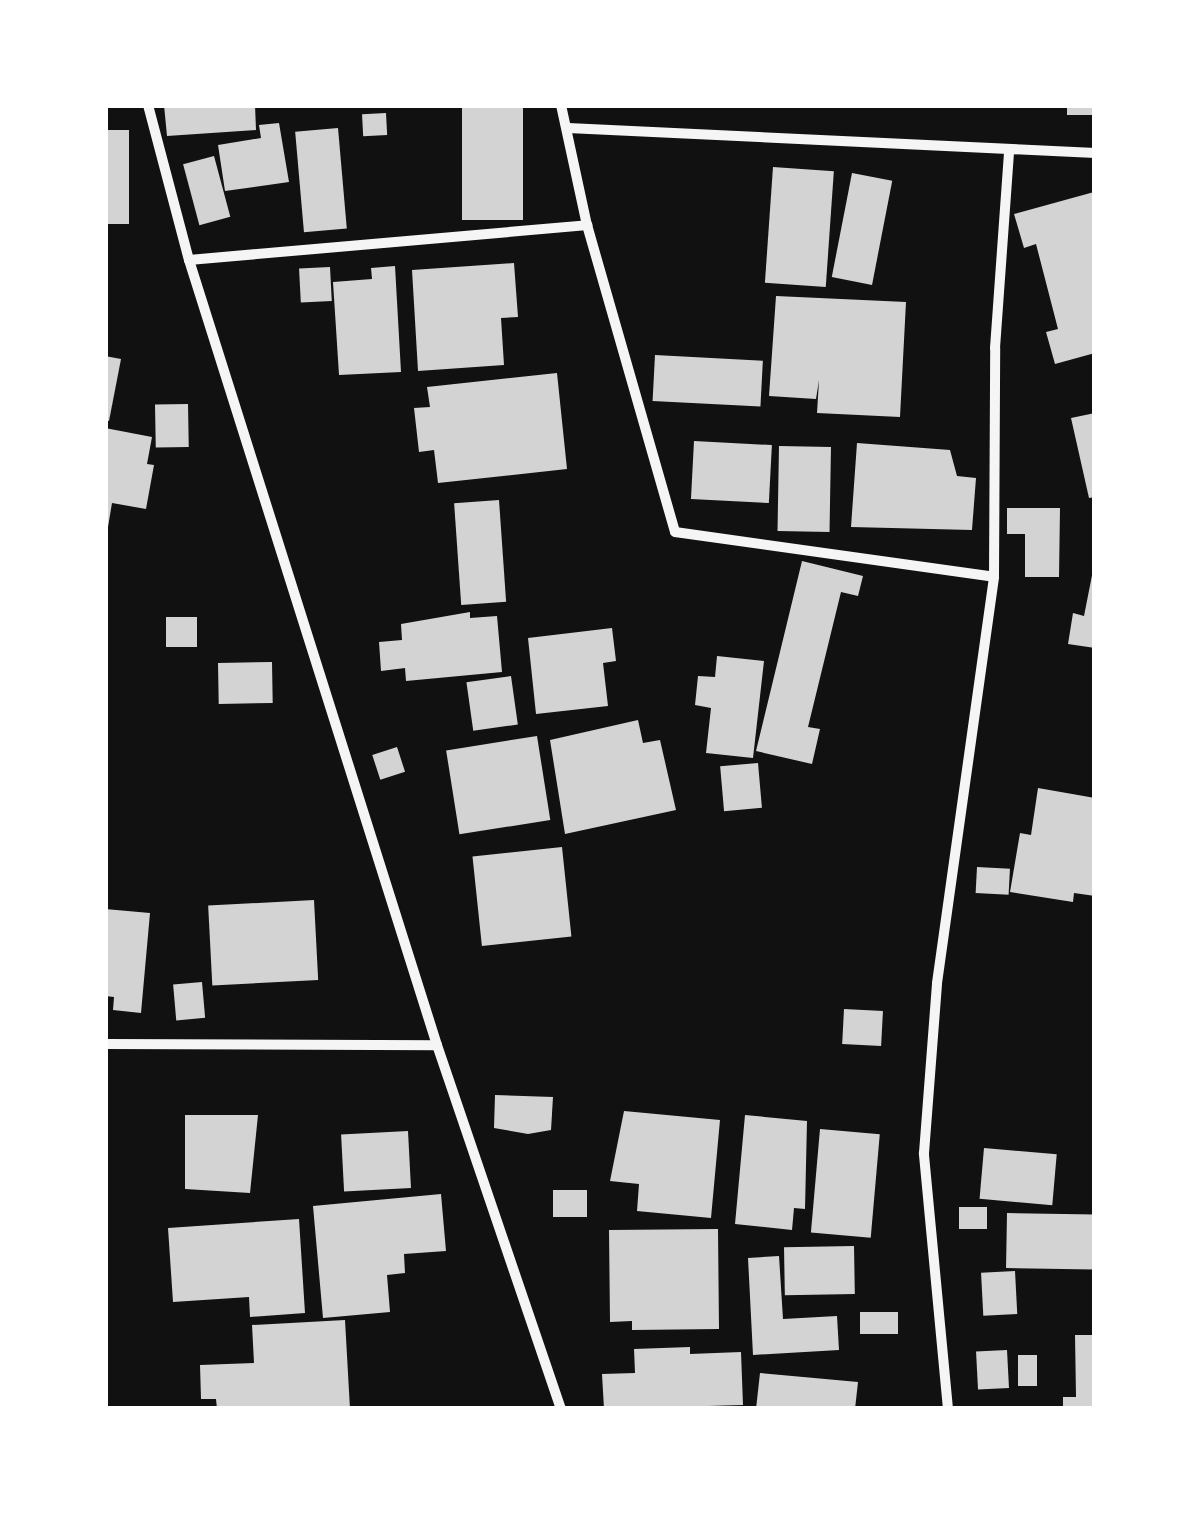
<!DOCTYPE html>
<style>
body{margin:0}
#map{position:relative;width:1200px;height:1514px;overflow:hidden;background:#111;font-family:Rubik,sans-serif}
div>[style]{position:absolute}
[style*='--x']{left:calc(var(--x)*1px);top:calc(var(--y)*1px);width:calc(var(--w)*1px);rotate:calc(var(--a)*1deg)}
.building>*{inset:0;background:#d3d3d3;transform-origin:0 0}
.minor>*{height:10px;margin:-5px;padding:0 5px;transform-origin:5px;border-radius:5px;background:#f5f5f5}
span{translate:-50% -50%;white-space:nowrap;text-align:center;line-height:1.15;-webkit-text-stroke:10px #fff;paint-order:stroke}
.frame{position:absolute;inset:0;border:108px solid #fff;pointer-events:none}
</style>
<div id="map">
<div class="building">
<i style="clip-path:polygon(164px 105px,255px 105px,256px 130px,167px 136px)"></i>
<i style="left:462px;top:105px;width:61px;height:115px"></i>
<i style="left:1067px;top:105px;width:28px;height:10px"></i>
<i style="left:386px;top:113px;width:22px;height:24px;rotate:87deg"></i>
<i style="clip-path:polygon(279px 123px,289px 182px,225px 191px,218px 145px,261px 138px,259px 125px)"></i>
<i style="left:338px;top:128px;width:101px;height:43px;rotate:85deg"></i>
<i style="left:105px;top:130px;width:24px;height:94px"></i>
<i style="left:214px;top:156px;width:63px;height:32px;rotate:75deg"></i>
<i style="left:773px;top:167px;width:61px;height:116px;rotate:4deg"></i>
<i style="left:852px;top:173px;width:41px;height:106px;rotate:11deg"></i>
<i style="clip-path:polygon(1094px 192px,1095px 353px,1055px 364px,1046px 332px,1058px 329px,1036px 244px,1024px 248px,1014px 214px)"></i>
<i style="clip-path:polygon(514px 263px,518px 317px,501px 318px,504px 365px,418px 371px,412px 270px)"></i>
<i style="clip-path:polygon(395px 266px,401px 372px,339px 375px,333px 282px,372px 279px,371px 268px)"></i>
<i style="left:330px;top:267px;width:34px;height:31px;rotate:87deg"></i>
<i style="clip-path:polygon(776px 296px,906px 302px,900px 417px,817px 413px,819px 380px,816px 399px,769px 396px)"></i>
<i style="left:655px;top:355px;width:108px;height:46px;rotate:3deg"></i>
<i style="clip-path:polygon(105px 356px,121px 359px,109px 421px,105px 420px)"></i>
<i style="clip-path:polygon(557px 373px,567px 469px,438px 483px,434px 450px,419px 452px,414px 408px,430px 407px,427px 387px)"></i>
<i style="left:188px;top:404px;width:43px;height:33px;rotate:89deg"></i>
<i style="clip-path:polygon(1095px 413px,1095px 497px,1089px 498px,1071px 418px)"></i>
<i style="clip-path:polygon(105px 428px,152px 437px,147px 464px,154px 465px,146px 509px,112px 503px,107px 533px)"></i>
<i style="left:694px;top:441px;width:78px;height:58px;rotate:3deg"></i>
<i style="clip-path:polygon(857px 443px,950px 450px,957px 476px,976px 478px,972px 530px,851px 527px)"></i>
<i style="left:779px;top:446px;width:52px;height:85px;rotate:1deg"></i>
<i style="left:499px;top:500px;width:102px;height:45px;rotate:86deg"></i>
<i style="clip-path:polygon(1007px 508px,1060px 508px,1059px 577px,1025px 577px,1025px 534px,1007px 534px)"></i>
<i style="clip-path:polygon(1095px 560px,1095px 648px,1068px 644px,1073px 613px,1084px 616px)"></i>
<i style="clip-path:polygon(802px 561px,863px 576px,858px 596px,841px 592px,808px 727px,820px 729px,812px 764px,756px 751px)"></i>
<i style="clip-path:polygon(470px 612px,470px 618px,497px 616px,502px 672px,406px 681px,405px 668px,381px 671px,379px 642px,402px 640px,401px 624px)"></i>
<i style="left:166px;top:617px;width:31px;height:30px"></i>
<i style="clip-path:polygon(612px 628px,616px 661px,603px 663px,608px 706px,536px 714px,528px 638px)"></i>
<i style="clip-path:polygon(717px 656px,764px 661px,753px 758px,706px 753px,711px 708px,695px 705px,698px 676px,715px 677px)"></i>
<i style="left:272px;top:662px;width:41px;height:54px;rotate:89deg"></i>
<i style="left:511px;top:676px;width:49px;height:45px;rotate:82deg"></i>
<i style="clip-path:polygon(638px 720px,643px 743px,660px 740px,676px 810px,565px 834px,550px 740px)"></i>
<i style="left:537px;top:736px;width:85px;height:92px;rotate:81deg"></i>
<i style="left:397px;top:747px;width:26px;height:26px;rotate:72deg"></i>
<i style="left:758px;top:763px;width:45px;height:38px;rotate:85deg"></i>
<i style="clip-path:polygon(1038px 788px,1095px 798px,1095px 896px,1074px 893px,1073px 902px,1010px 892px,1020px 833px,1031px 835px)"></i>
<i style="left:562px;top:847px;width:90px;height:90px;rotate:84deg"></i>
<i style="left:977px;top:867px;width:33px;height:26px;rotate:3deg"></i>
<i style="left:314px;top:900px;width:80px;height:106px;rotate:87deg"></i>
<i style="clip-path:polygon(105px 909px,150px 913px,141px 1013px,113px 1010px,114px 997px,105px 996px)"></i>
<i style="left:202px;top:982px;width:36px;height:29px;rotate:85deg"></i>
<i style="left:844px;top:1009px;width:39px;height:35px;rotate:3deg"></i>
<i style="clip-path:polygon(495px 1095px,553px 1097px,551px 1130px,528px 1134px,494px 1128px)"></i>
<i style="clip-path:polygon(624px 1111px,720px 1120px,711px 1218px,637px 1211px,639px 1184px,610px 1181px)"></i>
<i style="clip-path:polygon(185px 1115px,258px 1115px,250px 1193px,185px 1189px)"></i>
<i style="clip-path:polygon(745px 1115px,807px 1121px,805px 1209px,794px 1208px,792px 1230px,735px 1224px)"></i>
<i style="left:820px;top:1129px;width:60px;height:104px;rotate:5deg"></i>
<i style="left:408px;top:1131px;width:57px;height:67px;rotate:87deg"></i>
<i style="left:984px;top:1148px;width:73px;height:51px;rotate:5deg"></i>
<i style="left:587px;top:1190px;width:27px;height:34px;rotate:90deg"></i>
<i style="clip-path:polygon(441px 1194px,446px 1251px,404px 1254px,405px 1273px,387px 1275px,390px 1312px,323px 1318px,313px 1206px)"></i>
<i style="left:987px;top:1207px;width:22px;height:28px;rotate:90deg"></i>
<i style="left:1007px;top:1213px;width:88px;height:55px;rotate:1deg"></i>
<i style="clip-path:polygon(299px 1219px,305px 1313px,250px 1317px,249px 1297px,173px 1302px,168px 1228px)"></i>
<i style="clip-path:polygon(718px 1229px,719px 1329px,632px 1330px,632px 1321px,610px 1322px,609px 1230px)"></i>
<i style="left:854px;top:1246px;width:48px;height:70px;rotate:89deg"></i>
<i style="clip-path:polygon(779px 1256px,783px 1319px,837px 1316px,839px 1350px,753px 1355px,748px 1258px)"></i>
<i style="left:1015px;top:1271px;width:43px;height:34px;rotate:87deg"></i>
<i style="left:898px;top:1312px;width:22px;height:38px;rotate:90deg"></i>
<i style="clip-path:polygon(345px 1320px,350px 1409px,217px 1409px,216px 1399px,201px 1399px,200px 1365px,254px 1363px,252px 1325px)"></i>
<i style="clip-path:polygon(1075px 1335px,1095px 1335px,1095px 1409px,1063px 1409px,1063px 1397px,1076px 1397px)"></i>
<i style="clip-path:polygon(690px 1347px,690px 1354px,741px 1352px,743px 1405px,604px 1409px,602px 1374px,635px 1373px,634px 1349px)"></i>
<i style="left:1007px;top:1350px;width:38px;height:31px;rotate:87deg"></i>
<i style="left:1018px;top:1355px;width:19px;height:31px"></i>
<i style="clip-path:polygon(760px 1373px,858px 1382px,855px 1409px,756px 1409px)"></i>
</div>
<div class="minor">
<i style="--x:148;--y:105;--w:160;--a:75.2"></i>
<i style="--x:189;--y:260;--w:823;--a:72.47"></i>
<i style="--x:437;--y:1045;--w:385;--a:71.2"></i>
<i style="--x:561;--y:105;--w:123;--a:77.8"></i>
<i style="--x:587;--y:225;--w:319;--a:74"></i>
<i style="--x:675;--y:532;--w:322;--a:8"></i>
<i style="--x:568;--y:128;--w:528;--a:2.72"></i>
<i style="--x:189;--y:260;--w:400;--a:-5"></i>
<i style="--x:105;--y:1044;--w:332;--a:0.2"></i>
<i style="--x:948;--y:1409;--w:257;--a:-95.4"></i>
<i style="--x:924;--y:1153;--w:170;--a:-85.6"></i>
<i style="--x:937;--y:983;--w:410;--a:-82"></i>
<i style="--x:994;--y:577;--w:229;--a:-89.7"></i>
<i style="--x:995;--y:348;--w:197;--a:-85.9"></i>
</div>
<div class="frame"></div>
</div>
